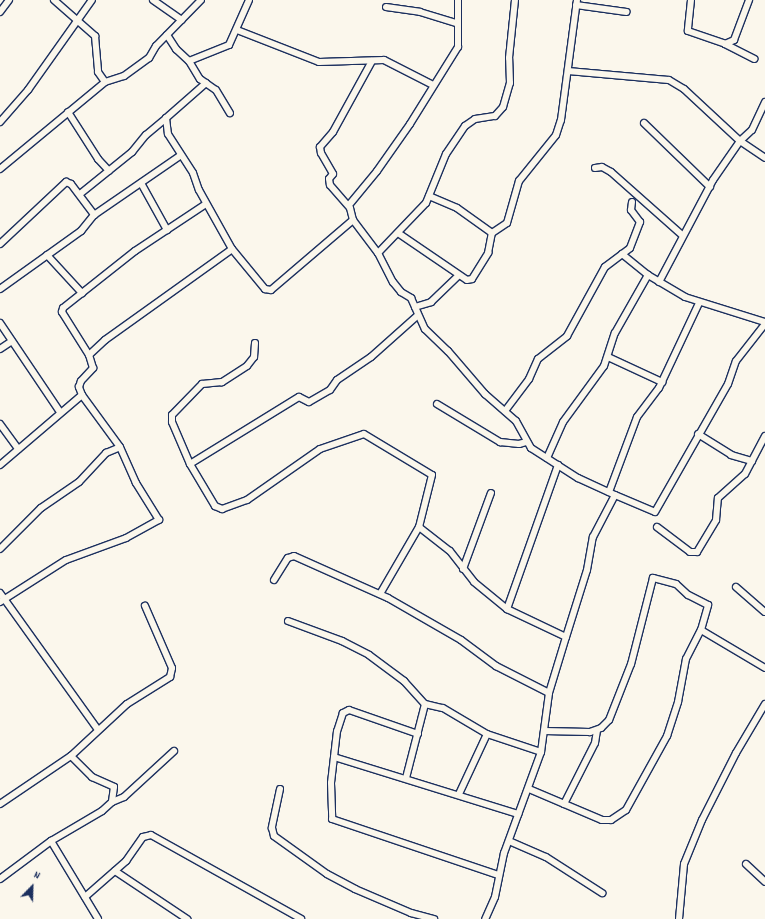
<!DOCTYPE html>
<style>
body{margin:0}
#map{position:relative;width:765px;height:919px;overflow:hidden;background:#fbf7ec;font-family:Dekko,sans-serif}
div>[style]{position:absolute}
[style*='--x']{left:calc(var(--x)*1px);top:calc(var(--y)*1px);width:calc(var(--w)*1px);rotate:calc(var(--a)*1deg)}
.roads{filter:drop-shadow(1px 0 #1b2f5e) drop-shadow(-1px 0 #1b2f5e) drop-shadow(0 1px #1b2f5e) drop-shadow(0 -1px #1b2f5e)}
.minor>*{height:6px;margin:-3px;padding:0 3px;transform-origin:3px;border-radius:3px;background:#fbf7ec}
span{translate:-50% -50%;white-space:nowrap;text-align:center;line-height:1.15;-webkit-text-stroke:3px #fbf7ec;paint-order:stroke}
.north{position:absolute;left:12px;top:867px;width:40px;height:40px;-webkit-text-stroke:3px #fbf7ec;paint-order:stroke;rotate:23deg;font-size:11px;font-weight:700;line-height:16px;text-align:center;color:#1b2f5e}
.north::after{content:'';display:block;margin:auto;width:14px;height:18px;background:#1b2f5e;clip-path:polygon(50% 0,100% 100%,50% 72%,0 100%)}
</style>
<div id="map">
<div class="roads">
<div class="minor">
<i style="--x:54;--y:0;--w:55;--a:41.3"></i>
<i style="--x:95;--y:36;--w:36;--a:85"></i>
<i style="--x:98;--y:72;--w:12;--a:55"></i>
<i style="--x:105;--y:82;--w:20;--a:-18"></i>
<i style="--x:124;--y:76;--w:31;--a:-36"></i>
<i style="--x:149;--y:58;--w:14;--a:-60"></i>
<i style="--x:156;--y:46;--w:64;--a:-45.6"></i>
<i style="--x:153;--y:0;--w:35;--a:35"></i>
<i style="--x:691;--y:0;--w:31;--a:96"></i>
<i style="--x:688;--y:31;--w:39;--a:19"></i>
<i style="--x:725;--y:44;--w:10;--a:-24"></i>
<i style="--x:734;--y:40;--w:43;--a:-69.4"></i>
<i style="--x:576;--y:5;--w:51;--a:7.8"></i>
<i style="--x:386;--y:7;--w:34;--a:8"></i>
<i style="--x:420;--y:12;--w:38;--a:17"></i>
<i style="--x:0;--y:12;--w:15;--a:-53"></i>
<i style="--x:237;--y:30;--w:88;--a:21.3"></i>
<i style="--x:319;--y:62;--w:65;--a:-1.8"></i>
<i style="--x:384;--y:60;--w:55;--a:27"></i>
<i style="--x:167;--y:35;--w:17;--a:57"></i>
<i style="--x:176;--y:49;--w:18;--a:43"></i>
<i style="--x:189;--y:61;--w:21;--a:59"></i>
<i style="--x:200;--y:79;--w:19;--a:35"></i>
<i style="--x:216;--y:90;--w:27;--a:59"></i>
<i style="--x:725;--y:44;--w:33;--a:27"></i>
<i style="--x:189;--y:61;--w:43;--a:-21.8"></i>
<i style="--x:229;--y:45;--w:49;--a:-66"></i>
<i style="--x:372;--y:61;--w:81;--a:118.8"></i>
<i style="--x:333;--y:132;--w:20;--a:131"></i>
<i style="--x:320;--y:147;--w:6;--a:81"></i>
<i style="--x:321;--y:153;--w:24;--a:60"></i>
<i style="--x:333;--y:174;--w:6;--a:129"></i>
<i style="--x:329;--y:179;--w:6;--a:81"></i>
<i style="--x:330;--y:185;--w:30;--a:49"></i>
<i style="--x:350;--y:208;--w:12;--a:76"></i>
<i style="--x:353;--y:220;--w:41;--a:52.9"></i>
<i style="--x:378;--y:253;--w:33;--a:63"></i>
<i style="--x:393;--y:282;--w:13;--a:51"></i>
<i style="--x:401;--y:292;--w:12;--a:31"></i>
<i style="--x:411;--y:298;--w:34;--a:66"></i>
<i style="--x:425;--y:329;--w:32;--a:44"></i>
<i style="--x:448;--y:351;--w:57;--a:49.3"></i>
<i style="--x:485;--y:394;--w:41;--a:41.1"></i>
<i style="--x:516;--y:421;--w:31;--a:61"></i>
<i style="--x:531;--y:448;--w:56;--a:32.6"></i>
<i style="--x:578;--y:478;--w:41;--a:24.7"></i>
<i style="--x:568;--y:71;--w:101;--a:5.1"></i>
<i style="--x:669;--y:80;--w:17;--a:31"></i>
<i style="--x:684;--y:89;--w:76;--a:42.9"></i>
<i style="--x:740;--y:141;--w:30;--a:34"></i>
<i style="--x:206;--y:83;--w:53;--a:138.8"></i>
<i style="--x:166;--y:118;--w:16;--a:83"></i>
<i style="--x:168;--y:134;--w:46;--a:57.3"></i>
<i style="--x:193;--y:173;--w:18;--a:71"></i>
<i style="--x:199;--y:190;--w:68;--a:60.8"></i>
<i style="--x:232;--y:249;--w:52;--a:50.5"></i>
<i style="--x:265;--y:289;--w:6;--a:9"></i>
<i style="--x:271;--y:290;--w:108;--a:-40.5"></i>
<i style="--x:68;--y:112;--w:56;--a:57.4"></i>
<i style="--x:98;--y:159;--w:16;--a:47"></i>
<i style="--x:0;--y:122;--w:43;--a:-48.8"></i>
<i style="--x:28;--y:90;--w:110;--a:-54.6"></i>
<i style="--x:644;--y:123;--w:92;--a:44.1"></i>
<i style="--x:595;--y:168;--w:7;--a:-8"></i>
<i style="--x:602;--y:167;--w:10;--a:29"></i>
<i style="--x:611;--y:172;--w:95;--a:41.6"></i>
<i style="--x:0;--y:169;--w:136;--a:-39.6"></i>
<i style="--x:141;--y:183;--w:54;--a:61"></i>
<i style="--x:80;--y:194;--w:67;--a:-38.9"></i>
<i style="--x:132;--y:152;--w:22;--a:-51"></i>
<i style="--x:146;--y:135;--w:25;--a:-40"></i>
<i style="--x:429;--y:196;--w:30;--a:23"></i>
<i style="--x:457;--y:208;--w:43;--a:35.5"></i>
<i style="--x:492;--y:233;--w:18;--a:-34"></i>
<i style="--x:507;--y:223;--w:44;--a:-74.1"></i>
<i style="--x:519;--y:181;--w:59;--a:-51.2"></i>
<i style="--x:556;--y:135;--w:16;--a:-72"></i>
<i style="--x:561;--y:120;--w:121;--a:-82.4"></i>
<i style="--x:349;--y:205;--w:44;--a:-50.5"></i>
<i style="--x:377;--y:171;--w:57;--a:-54.9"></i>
<i style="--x:410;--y:124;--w:91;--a:-58.1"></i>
<i style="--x:458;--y:47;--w:47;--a:-90"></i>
<i style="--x:398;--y:233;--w:83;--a:34.3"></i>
<i style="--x:467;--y:280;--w:5;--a:-11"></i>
<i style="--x:472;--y:279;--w:31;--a:-58"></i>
<i style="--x:488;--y:253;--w:20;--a:-79"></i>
<i style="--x:0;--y:244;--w:91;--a:-43.2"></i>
<i style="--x:66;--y:182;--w:5;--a:22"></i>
<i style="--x:71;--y:184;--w:39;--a:53"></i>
<i style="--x:378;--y:253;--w:69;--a:-46.2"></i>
<i style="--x:426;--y:203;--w:53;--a:-67.8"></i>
<i style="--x:446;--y:154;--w:34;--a:-56"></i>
<i style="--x:465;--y:126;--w:12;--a:-35"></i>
<i style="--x:475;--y:119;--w:20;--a:-9"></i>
<i style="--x:495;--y:116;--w:12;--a:-48"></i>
<i style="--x:503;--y:107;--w:25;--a:-74"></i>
<i style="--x:510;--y:83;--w:25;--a:-92"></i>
<i style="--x:509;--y:58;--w:58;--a:-84.1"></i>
<i style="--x:622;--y:254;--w:33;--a:39"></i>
<i style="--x:648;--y:275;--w:43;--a:30.7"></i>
<i style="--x:685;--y:297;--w:84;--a:17.4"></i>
<i style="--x:47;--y:255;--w:52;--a:47.4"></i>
<i style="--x:659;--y:282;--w:115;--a:-62.1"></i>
<i style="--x:713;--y:180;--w:47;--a:-55.3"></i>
<i style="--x:740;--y:141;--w:16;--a:-43"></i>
<i style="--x:752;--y:130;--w:31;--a:-65"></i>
<i style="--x:0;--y:289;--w:100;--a:-35.6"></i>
<i style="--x:81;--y:231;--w:21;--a:-51"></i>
<i style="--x:94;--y:215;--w:104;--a:-34.5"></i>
<i style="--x:415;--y:307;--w:17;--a:-17"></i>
<i style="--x:431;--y:302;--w:37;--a:-44"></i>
<i style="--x:0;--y:323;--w:107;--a:56"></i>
<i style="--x:255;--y:343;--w:14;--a:94"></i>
<i style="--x:254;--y:357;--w:11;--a:128"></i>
<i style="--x:247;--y:366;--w:30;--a:147"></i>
<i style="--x:222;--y:382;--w:20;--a:174"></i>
<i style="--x:202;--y:384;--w:43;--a:134.1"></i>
<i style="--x:172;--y:415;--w:7;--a:90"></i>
<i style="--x:172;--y:422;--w:46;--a:66.8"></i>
<i style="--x:190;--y:464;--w:49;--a:59.2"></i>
<i style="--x:215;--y:506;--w:8;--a:23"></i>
<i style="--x:222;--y:509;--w:27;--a:-20"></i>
<i style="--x:247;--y:500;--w:89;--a:-34.9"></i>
<i style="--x:320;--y:449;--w:46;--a:-18.8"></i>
<i style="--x:364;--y:434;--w:79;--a:31.1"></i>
<i style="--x:432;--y:475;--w:54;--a:104"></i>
<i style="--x:419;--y:527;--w:39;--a:38"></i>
<i style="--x:450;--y:551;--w:39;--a:52"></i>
<i style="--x:474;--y:582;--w:43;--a:39.3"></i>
<i style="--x:507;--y:609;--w:65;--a:25.4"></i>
<i style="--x:566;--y:637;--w:59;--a:106.9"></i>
<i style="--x:549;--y:693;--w:60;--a:97.7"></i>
<i style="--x:541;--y:752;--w:108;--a:110.1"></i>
<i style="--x:504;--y:853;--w:45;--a:101.6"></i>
<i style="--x:495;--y:897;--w:24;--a:114"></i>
<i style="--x:0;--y:349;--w:14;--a:-34"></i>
<i style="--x:89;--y:355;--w:51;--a:-122.1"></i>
<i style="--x:62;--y:312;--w:4;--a:-76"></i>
<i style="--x:63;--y:308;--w:92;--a:-38.4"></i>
<i style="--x:135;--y:251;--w:85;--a:-33.5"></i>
<i style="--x:608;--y:357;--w:60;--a:24.8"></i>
<i style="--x:437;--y:404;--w:74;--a:31.1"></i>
<i style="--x:500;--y:442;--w:19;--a:6"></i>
<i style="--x:519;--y:444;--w:7;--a:-16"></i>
<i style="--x:505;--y:411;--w:40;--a:-53"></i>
<i style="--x:529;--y:379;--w:22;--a:-66"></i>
<i style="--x:538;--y:359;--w:37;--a:-38"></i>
<i style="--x:567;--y:336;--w:79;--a:-61.2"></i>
<i style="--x:605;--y:267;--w:31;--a:-37"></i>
<i style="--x:630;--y:248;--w:28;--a:-69"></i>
<i style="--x:640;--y:222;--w:15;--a:-127"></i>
<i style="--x:631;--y:210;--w:8;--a:-83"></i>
<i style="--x:0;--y:424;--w:31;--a:54"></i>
<i style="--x:698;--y:434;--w:39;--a:32"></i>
<i style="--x:731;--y:455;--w:22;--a:16"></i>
<i style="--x:547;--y:458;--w:39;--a:-66"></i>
<i style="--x:563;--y:422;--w:69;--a:-53.8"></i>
<i style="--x:604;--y:366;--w:35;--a:-72"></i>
<i style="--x:615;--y:333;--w:67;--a:-60.4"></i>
<i style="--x:190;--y:464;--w:128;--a:-31.6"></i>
<i style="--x:299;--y:397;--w:11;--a:27"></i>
<i style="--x:309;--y:402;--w:24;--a:-30"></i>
<i style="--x:330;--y:390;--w:12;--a:-55"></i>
<i style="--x:337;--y:380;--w:41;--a:-34.1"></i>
<i style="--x:371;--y:357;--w:62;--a:-41.7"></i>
<i style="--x:0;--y:465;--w:108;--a:-40.5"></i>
<i style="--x:82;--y:395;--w:9;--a:-111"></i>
<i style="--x:79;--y:387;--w:6;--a:-72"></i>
<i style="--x:81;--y:381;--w:18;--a:-47"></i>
<i style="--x:93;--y:368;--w:14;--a:-107"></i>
<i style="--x:89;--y:355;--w:22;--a:-43"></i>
<i style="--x:105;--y:340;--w:156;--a:-35.6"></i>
<i style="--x:609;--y:492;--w:80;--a:-69.5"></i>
<i style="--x:637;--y:417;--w:36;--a:-53"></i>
<i style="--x:659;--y:388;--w:94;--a:-64.8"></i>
<i style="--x:657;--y:527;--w:41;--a:37.1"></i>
<i style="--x:690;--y:552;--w:7;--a:0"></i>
<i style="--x:697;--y:552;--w:37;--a:-59"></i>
<i style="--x:716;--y:520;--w:22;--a:-85"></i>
<i style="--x:718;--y:498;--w:36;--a:-42"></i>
<i style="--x:745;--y:474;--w:43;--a:-62.2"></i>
<i style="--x:0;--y:549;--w:58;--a:-45"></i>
<i style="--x:41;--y:508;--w:46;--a:-34.4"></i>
<i style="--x:79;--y:482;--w:40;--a:-47"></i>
<i style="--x:106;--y:453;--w:15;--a:-23"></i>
<i style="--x:463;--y:569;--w:81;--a:-69.8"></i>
<i style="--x:274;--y:580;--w:26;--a:-58"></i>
<i style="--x:288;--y:558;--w:6;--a:-18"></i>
<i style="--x:294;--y:556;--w:103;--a:24.1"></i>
<i style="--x:388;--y:598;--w:84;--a:29.9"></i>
<i style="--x:461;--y:640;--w:44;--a:36.6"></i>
<i style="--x:496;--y:666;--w:59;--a:27"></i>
<i style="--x:736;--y:587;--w:38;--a:41"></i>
<i style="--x:0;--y:593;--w:168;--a:54.4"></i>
<i style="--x:380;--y:594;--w:78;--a:-59.8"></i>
<i style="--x:0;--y:602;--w:78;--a:-32.5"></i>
<i style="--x:66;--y:560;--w:64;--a:-20.1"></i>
<i style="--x:126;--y:538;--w:38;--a:-29"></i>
<i style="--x:159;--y:520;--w:44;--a:-121.9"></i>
<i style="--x:136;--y:483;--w:39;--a:-114"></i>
<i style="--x:120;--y:447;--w:64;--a:-126.2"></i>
<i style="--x:507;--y:609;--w:153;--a:-70.5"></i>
<i style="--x:288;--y:621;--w:58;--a:20.3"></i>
<i style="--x:342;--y:641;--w:30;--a:27"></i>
<i style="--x:369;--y:655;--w:44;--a:36.6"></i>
<i style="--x:404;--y:681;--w:31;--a:48"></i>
<i style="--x:425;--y:704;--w:18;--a:13"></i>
<i style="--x:443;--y:708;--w:51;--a:30.6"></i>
<i style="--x:487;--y:734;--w:57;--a:18.4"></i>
<i style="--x:701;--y:630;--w:74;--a:30.7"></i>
<i style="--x:566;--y:637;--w:70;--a:-72.6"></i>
<i style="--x:587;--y:570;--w:34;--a:-80"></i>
<i style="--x:593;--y:537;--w:47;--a:-62.4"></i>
<i style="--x:615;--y:495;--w:43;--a:23"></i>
<i style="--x:655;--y:512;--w:147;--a:-60.3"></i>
<i style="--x:728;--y:384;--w:24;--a:-71"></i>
<i style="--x:736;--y:361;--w:47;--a:-51.9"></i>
<i style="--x:418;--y:734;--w:73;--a:-160.8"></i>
<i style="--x:349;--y:710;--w:7;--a:153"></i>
<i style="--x:343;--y:713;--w:19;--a:108"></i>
<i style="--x:337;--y:731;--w:52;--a:96.6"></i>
<i style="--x:331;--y:783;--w:36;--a:88"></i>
<i style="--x:332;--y:819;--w:175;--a:18.6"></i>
<i style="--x:71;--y:756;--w:30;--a:45"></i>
<i style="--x:92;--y:777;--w:24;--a:24"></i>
<i style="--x:114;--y:787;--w:15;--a:98"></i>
<i style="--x:334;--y:757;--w:193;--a:17.2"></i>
<i style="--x:406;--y:778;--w:76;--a:-75.6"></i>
<i style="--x:280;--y:789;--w:40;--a:102"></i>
<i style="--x:272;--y:828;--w:8;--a:76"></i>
<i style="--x:274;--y:836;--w:65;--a:35.6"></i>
<i style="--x:327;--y:874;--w:32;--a:28"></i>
<i style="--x:355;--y:889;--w:61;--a:23.2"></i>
<i style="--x:411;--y:913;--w:24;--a:15"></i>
<i style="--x:529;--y:789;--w:79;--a:23"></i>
<i style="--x:602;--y:820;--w:9;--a:0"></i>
<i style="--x:611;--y:820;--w:18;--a:-34"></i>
<i style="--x:626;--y:810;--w:85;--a:-61"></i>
<i style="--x:667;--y:736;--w:36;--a:-72"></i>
<i style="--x:678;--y:702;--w:44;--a:-79.5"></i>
<i style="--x:686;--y:659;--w:33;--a:-63"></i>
<i style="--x:701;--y:630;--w:26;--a:-74"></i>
<i style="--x:708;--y:605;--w:22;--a:-153"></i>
<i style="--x:688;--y:595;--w:16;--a:-137"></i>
<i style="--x:676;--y:584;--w:24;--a:-165"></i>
<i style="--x:653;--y:578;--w:89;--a:104.3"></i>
<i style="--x:631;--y:664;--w:60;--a:111.4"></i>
<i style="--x:609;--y:720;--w:11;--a:135"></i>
<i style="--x:601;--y:728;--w:12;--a:160"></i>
<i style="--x:590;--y:732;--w:46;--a:-178.8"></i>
<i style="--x:459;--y:794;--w:66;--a:-65"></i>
<i style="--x:0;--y:804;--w:86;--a:-34.1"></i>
<i style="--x:71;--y:756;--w:76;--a:-42.9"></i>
<i style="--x:127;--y:704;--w:51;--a:-32.1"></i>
<i style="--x:170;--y:677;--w:9;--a:-77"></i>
<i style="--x:172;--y:668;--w:68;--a:-113.5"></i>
<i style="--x:564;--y:804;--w:68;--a:-63.1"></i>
<i style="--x:595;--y:743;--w:13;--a:-81"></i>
<i style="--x:51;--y:841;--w:91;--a:58.9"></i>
<i style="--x:509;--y:841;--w:40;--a:23.4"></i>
<i style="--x:546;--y:857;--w:67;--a:32.7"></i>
<i style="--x:746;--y:864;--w:26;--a:43"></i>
<i style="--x:115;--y:871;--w:87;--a:33.7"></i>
<i style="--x:0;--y:879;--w:64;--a:-36.7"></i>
<i style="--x:51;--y:841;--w:59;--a:-30.5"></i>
<i style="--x:102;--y:811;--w:13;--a:-42"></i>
<i style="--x:112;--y:802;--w:13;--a:-23"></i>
<i style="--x:124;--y:797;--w:68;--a:-42.6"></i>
<i style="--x:85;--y:897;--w:55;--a:-41.3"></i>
<i style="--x:126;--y:861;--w:29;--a:-55"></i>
<i style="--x:143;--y:837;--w:8;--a:-14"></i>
<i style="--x:151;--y:835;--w:172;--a:29.2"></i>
<i style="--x:679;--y:919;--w:55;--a:-84.8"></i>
<i style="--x:684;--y:864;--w:48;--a:-67.8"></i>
<i style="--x:702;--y:820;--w:75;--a:-63.1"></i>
<i style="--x:736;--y:753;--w:57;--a:-59.4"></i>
</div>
</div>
<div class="north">N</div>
</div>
